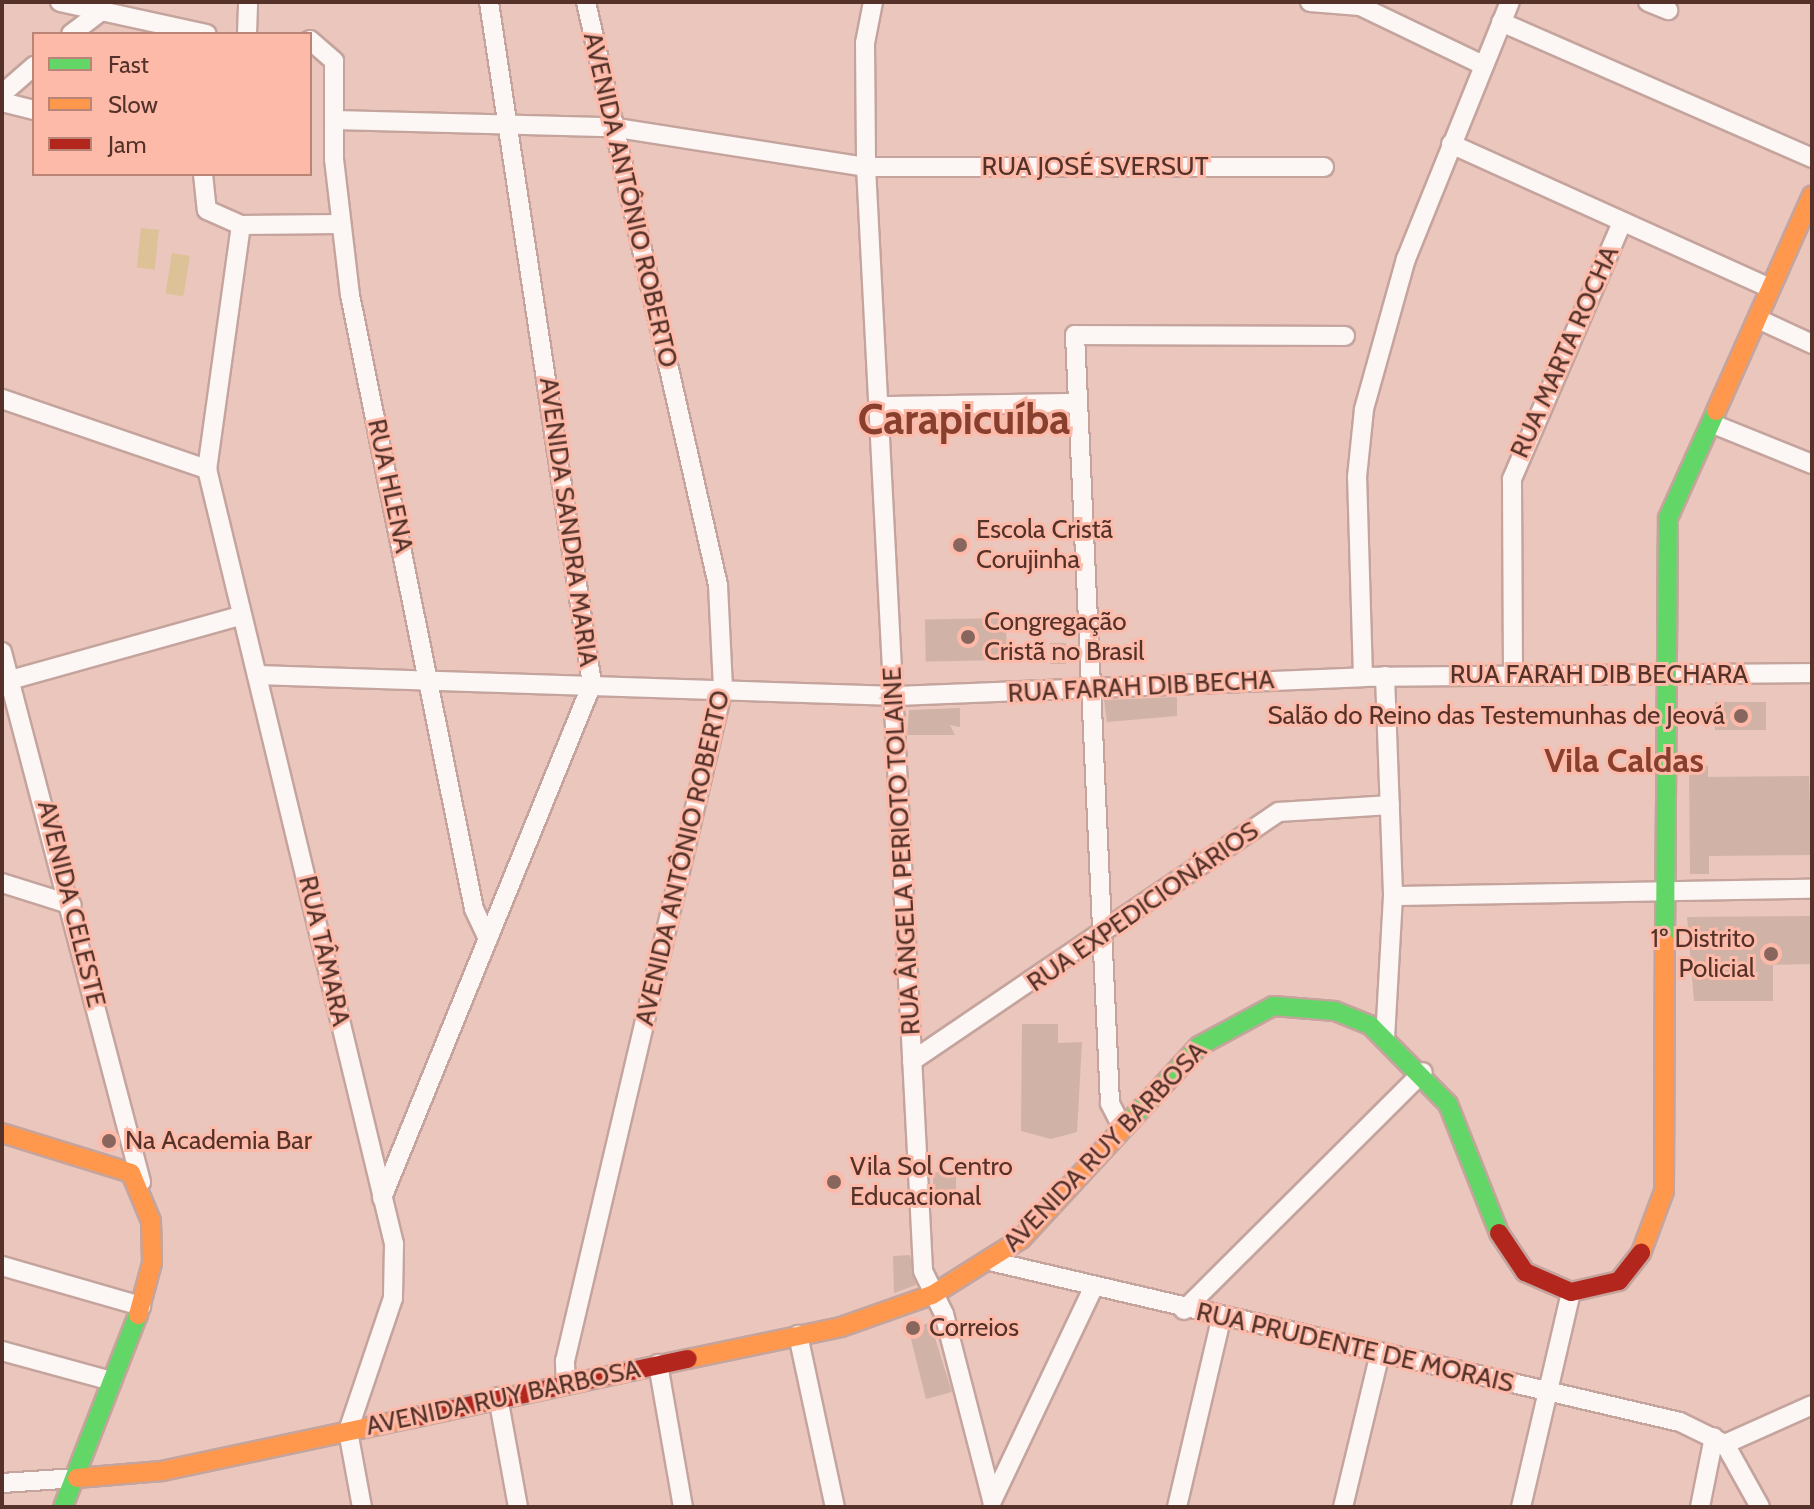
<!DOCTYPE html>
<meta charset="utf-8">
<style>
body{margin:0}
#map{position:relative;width:1814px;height:1509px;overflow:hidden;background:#eac6bd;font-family:Cabin,sans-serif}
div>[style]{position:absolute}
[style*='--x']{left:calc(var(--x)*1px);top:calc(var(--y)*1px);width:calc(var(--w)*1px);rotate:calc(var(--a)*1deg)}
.green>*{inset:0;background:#ddc297;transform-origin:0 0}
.building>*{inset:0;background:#d0b3a6;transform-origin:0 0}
.roads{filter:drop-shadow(2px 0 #c4a49d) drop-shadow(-2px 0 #c4a49d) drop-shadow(0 2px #c4a49d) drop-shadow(0 -2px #c4a49d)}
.street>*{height:18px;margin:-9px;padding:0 9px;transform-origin:9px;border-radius:9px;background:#fcf6f5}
.fast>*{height:18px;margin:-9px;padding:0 9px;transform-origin:9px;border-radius:9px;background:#63d668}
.slow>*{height:18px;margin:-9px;padding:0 9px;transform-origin:9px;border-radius:9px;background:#ff974d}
.jam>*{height:18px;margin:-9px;padding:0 9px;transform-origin:9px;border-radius:9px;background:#b3261e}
.dots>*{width:22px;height:22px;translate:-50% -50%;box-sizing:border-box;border:4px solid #febaa9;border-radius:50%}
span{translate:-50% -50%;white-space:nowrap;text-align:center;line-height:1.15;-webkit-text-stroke:6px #febaa9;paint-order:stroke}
.street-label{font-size:26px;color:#54322a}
.poi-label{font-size:26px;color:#54322a}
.left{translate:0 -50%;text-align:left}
.right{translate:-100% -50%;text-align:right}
.district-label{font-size:34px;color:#883f2e;font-weight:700}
.town-label{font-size:42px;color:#883f2e;font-weight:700}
.frame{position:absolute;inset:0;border:4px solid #54322a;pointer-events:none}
.legend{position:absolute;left:32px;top:32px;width:280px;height:144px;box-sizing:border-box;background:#febaa9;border:2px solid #ba8476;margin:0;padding:10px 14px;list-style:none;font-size:24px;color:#54322a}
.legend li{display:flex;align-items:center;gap:16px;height:40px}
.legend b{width:40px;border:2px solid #ba8476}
</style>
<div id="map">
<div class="green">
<i style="left:141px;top:228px;width:18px;height:40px;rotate:6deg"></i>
<i style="left:172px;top:253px;width:18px;height:41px;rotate:9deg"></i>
</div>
<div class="building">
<i style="left:1006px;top:618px;width:42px;height:81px;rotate:89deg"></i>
<i style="left:1050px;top:643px;width:16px;height:21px"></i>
<i style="clip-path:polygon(1177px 697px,1177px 716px,1107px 722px,1104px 700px)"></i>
<i style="left:1715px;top:702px;width:51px;height:28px"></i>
<i style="clip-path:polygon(960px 708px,960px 727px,950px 725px,955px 735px,907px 735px,909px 710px)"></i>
<i style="clip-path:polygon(1689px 766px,1708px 766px,1708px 777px,1809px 776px,1812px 855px,1709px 856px,1709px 874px,1690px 874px)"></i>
<i style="clip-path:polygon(1812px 916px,1812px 964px,1773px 965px,1773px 1001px,1694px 1001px,1687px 917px)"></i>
<i style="clip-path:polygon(1022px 1024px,1058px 1024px,1058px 1043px,1082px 1042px,1077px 1132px,1051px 1139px,1021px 1131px)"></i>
<i style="left:933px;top:1172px;width:23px;height:28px"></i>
<i style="clip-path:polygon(910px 1255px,916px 1285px,894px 1293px,893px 1256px)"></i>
<i style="clip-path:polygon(930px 1322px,952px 1392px,926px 1399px,909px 1331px)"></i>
</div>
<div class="roads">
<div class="street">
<i style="--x:60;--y:2;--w:150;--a:12.3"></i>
<i style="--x:873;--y:2;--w:42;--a:101"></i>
<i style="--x:865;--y:43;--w:124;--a:89.5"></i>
<i style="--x:866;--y:167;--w:1105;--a:87.04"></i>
<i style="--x:923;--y:1271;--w:48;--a:64"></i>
<i style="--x:944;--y:1314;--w:191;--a:75.5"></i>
<i style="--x:1310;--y:2;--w:50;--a:4.6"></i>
<i style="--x:1360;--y:6;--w:136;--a:25.6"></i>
<i style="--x:1648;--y:2;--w:22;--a:22"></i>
<i style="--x:1501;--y:22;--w:339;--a:23.6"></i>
<i style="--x:71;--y:34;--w:35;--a:-37"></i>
<i style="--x:247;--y:34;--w:32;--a:-88"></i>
<i style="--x:310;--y:40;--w:32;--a:41"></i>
<i style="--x:334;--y:61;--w:98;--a:90"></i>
<i style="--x:334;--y:159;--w:137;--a:83.3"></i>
<i style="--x:350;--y:295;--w:626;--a:78.58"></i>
<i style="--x:474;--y:909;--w:33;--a:65"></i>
<i style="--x:2;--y:94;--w:43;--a:-41.2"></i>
<i style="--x:2;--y:102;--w:33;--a:14"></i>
<i style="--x:335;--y:120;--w:276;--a:1.5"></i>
<i style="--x:611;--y:127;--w:258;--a:8.9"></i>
<i style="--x:866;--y:167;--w:458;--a:0"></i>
<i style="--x:1451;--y:144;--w:350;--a:24.3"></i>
<i style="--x:203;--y:174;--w:36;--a:84"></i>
<i style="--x:207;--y:210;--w:37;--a:24"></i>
<i style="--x:241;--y:225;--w:98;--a:-0.6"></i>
<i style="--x:241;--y:225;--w:246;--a:97.9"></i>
<i style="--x:207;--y:469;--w:797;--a:76.43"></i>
<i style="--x:394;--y:1244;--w:54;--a:91.1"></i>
<i style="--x:393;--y:1298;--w:140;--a:108.7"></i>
<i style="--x:348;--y:1431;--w:77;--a:79.6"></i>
<i style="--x:1758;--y:319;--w:60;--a:24.8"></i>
<i style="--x:2;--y:399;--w:217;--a:18.9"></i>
<i style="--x:882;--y:406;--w:192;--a:-0.9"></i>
<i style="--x:1713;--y:424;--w:107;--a:22"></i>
<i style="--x:2;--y:652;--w:548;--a:75.3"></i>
<i style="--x:1513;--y:674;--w:195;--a:-90.3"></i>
<i style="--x:1512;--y:479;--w:280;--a:-66.8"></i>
<i style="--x:257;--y:675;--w:640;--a:1.88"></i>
<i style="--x:897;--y:696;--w:466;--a:-2.3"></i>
<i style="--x:1363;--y:677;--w:449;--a:-0.5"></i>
<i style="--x:1385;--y:676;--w:220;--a:87.9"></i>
<i style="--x:1393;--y:896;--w:142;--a:93.2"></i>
<i style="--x:1363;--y:677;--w:200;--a:-91.7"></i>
<i style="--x:1357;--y:477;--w:68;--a:-84.1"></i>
<i style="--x:1364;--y:409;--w:156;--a:-74.4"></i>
<i style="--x:1406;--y:259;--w:277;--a:-68"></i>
<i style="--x:14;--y:679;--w:235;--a:-15.6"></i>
<i style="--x:2;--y:883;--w:73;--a:17.4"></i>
<i style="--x:1393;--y:896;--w:419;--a:-1"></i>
<i style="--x:912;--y:1061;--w:443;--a:-34.2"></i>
<i style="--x:1279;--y:812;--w:111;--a:-3.6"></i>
<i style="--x:1122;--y:1127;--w:27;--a:-117"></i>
<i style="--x:1110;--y:1103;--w:769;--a:-92.61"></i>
<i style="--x:1075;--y:335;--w:270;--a:0.2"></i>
<i style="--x:382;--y:1198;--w:555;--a:-67.78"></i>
<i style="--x:592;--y:684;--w:690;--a:-98.59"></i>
<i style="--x:994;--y:1262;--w:704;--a:13.13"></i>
<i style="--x:1680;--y:1422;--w:50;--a:26.1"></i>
<i style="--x:1725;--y:1444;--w:72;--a:60.9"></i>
<i style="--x:2;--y:1266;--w:145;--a:16.1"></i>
<i style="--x:1184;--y:1310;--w:337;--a:-44.9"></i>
<i style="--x:798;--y:1335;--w:176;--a:77.9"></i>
<i style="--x:2;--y:1351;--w:114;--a:15.3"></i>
<i style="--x:658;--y:1364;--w:145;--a:80.1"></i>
<i style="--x:566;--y:1383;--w:22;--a:-93"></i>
<i style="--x:565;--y:1361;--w:691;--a:-76.79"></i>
<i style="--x:723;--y:688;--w:103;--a:-92.8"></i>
<i style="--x:718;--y:585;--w:598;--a:-102.76"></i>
<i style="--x:498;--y:1397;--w:112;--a:79.7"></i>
<i style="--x:1725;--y:1444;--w:95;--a:-24.1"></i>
<i style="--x:2;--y:1483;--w:75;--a:-3.8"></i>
<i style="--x:992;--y:1501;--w:236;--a:-64.6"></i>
<i style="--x:1177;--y:1507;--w:192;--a:-76.8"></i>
<i style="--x:1343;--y:1507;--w:158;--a:-76.5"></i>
<i style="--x:1521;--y:1507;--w:221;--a:-76.9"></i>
<i style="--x:1700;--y:1507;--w:71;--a:-78.7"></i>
</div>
<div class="fast">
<i style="--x:1665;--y:942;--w:424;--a:-89.6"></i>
<i style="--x:1668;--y:518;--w:117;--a:-65.8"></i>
<i style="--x:1130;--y:1121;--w:102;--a:-47.4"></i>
<i style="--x:1199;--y:1046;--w:84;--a:-28.4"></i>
<i style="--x:1273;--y:1006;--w:62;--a:4.6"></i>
<i style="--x:1335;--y:1011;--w:38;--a:22"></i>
<i style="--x:1370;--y:1025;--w:111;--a:45.4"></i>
<i style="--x:1448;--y:1104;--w:139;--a:68.4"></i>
<i style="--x:63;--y:1507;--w:206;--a:-68.7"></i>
</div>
<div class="slow">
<i style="--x:1716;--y:411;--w:236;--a:-66"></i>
<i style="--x:2;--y:1133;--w:135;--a:17.2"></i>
<i style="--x:131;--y:1173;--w:52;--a:67.4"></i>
<i style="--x:151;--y:1221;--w:42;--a:88.6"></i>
<i style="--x:152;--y:1263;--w:54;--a:105.1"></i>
<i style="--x:1641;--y:1253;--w:66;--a:-69.6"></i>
<i style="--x:1664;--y:1191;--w:249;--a:-89.8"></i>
<i style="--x:688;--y:1359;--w:156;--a:-11.8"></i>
<i style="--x:841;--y:1327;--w:96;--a:-19.4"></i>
<i style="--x:932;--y:1295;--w:105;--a:-32.2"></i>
<i style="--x:1021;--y:1239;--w:161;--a:-47.3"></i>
<i style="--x:77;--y:1478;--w:85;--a:-4.7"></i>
<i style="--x:162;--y:1471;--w:256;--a:-12"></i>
</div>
<div class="jam">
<i style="--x:1499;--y:1233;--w:47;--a:56.3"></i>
<i style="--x:1525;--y:1272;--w:50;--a:23.5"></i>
<i style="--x:1571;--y:1292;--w:49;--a:-12.9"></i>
<i style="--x:1619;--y:1281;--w:36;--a:-52"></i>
<i style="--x:412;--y:1418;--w:282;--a:-12.1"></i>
</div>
</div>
<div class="dots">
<i style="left:960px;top:545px;background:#88665d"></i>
<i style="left:968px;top:637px;background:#88665d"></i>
<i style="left:1741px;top:716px;background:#88665d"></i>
<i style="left:1771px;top:954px;background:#88665d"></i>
<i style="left:109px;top:1141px;background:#88665d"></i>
<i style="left:834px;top:1182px;background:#88665d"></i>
<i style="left:913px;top:1328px;background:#88665d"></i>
</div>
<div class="street-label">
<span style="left:1095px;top:167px">RUA JOSÉ SVERSUT</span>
<span style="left:630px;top:200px;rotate:77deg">AVENIDA ANTÔNIO ROBERTO</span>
<span style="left:1565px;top:352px;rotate:-66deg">RUA MARTA ROCHA</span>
<span style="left:390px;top:486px;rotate:78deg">RUA HLENA</span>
<span style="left:568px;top:522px;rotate:82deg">AVENIDA SANDRA MARIA</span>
<span style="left:1599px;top:675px">RUA FARAH DIB BECHARA</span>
<span style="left:1141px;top:687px;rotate:-3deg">RUA FARAH DIB BECHA</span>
<span style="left:902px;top:851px;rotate:-93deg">RUA ÂNGELA PERIOTO TOLAINE</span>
<span style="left:683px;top:858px;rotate:-77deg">AVENIDA ANTÔNIO ROBERTO</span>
<span style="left:71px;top:904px;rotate:76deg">AVENIDA CELESTE</span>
<span style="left:1143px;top:907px;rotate:-35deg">RUA EXPEDICIONÁRIOS</span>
<span style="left:324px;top:951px;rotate:77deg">RUA TÂMARA</span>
<span style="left:1105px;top:1147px;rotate:-46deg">AVENIDA RUY BARBOSA</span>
<span style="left:1355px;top:1348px;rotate:13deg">RUA PRUDENTE DE MORAIS</span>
<span style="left:503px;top:1398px;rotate:-12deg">AVENIDA RUY BARBOSA</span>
</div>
<div class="poi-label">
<span class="left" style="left:976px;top:545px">Escola Cristã<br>Corujinha</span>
<span class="left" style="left:984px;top:637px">Congregação<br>Cristã no Brasil</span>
<span class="right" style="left:1725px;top:716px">Salão do Reino das Testemunhas de Jeová</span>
<span class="right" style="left:1755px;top:954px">1º Distrito<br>Policial</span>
<span class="left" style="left:125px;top:1141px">Na Academia Bar</span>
<span class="left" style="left:850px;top:1182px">Vila Sol Centro<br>Educacional</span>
<span class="left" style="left:929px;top:1328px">Correios</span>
</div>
<div class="district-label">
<span style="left:1624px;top:761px">Vila Caldas</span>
</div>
<div class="town-label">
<span style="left:964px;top:419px">Carapicuíba</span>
</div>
<div class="frame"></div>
<ul class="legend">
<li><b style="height:10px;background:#63d668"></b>Fast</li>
<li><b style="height:10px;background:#ff974d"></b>Slow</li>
<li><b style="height:10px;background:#b3261e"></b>Jam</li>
</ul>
</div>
